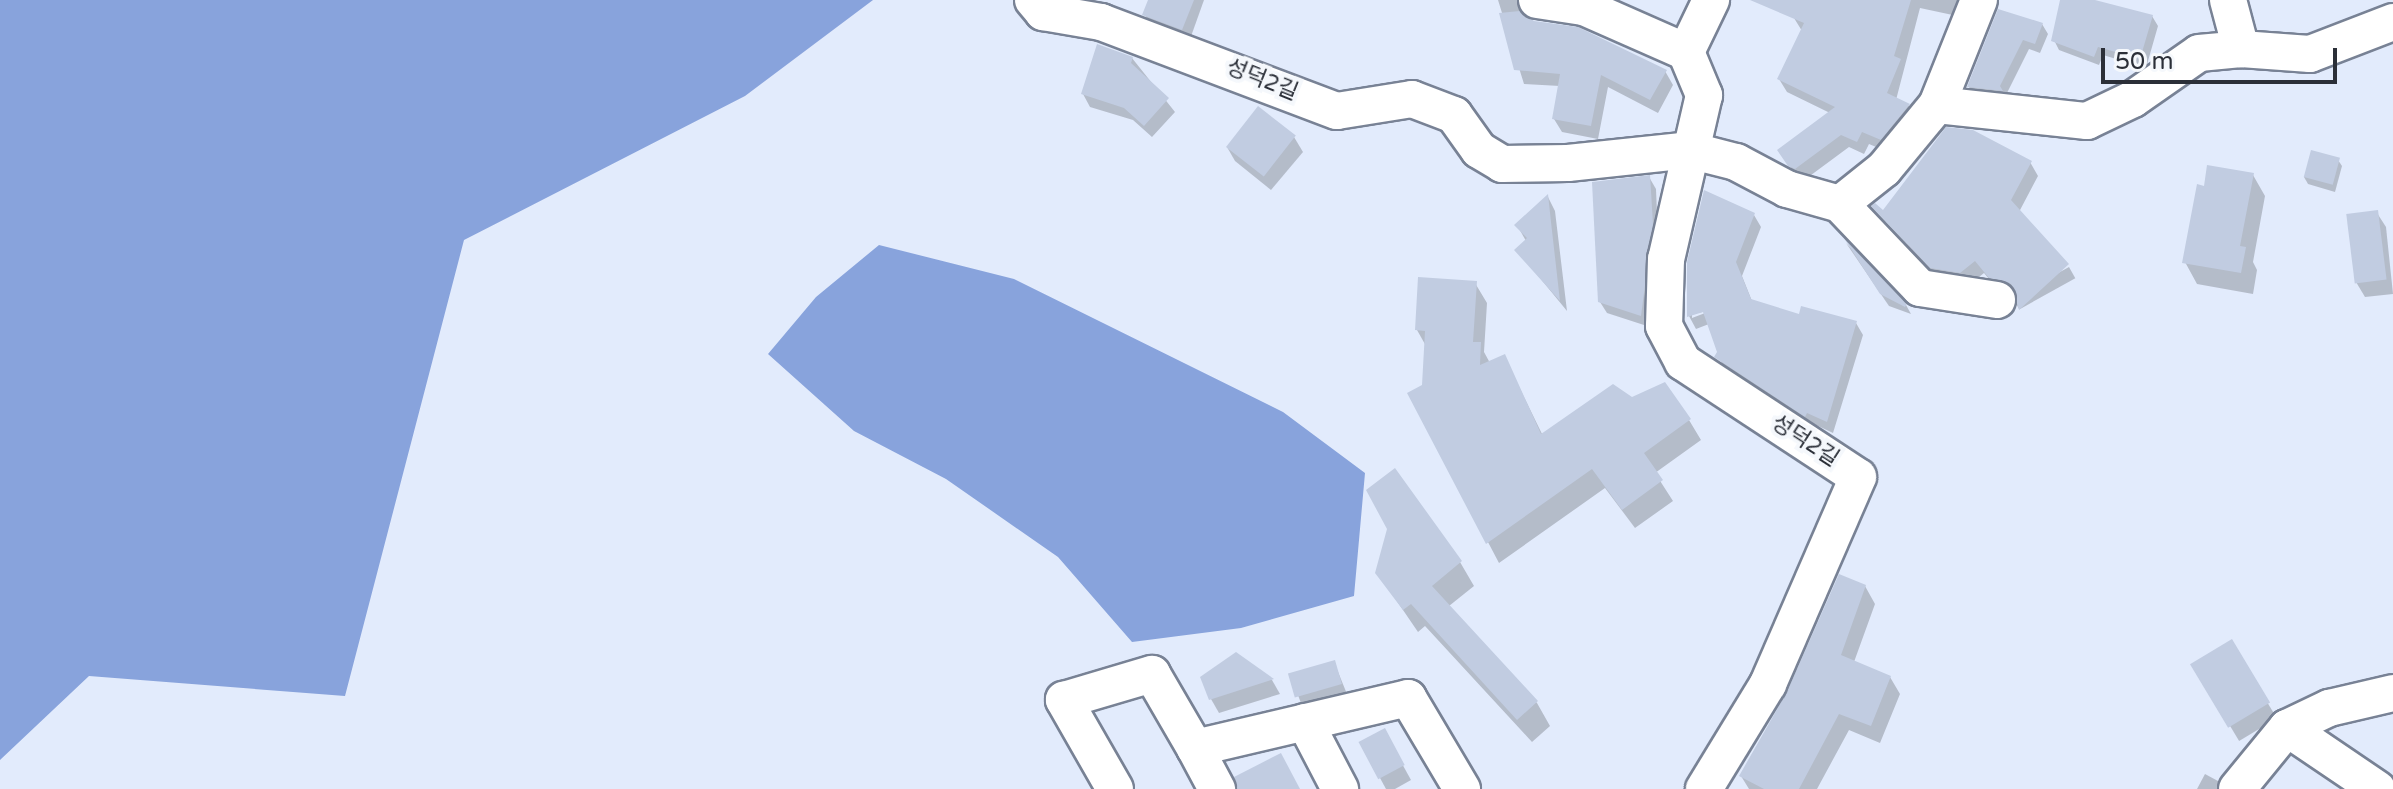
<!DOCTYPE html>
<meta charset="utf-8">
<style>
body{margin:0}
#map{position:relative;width:2393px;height:789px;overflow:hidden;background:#e2ebfc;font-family:"Varela Round","Noto Sans KR",sans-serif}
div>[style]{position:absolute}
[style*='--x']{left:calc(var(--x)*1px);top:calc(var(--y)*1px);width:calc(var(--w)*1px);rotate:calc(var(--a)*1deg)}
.forest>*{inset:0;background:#88a3dc}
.shadow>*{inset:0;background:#0003;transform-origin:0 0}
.building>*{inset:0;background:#c1cce1;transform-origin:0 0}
.roads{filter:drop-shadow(2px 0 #788295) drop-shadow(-2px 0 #788295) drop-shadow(0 2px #788295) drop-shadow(0 -2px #788295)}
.minor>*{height:36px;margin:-18px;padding:0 18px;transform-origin:18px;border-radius:18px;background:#fff}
span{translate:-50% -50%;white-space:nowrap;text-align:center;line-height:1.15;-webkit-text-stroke:8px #f5f8fc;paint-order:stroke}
.street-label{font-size:22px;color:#2b2f38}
.scale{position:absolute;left:2101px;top:48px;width:236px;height:36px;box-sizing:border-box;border:4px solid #2b2f38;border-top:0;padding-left:10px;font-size:24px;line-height:28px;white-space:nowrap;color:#2b2f38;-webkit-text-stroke:6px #f5f8fc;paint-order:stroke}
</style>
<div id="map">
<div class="forest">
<i style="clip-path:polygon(0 0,873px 0,745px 96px,464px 240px,345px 696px,89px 676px,0 760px)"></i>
<i style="clip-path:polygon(879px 245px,1014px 279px,1283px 412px,1365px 473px,1354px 596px,1241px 628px,1132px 642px,1058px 557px,946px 479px,854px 431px,768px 354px,816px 297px)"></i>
</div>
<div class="shadow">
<i style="clip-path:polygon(1150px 0,1204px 0,1189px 42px,1152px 28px,1145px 15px)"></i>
<i style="clip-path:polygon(1498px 0,1530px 0,1525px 17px,1532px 22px,1665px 71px,1673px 85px,1658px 113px,1608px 87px,1598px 139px,1562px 132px,1554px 119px,1560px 86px,1524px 84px)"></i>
<i style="clip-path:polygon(1802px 0,1967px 0,1962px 17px,1920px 8px,1896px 100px,1909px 106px,1916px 119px,1888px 152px,1869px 144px,1864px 154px,1849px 147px,1803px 181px,1787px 163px,1830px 113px,1787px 92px,1779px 79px,1802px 31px,1794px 18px)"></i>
<i style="clip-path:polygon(2062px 0,2152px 16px,2158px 26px,2146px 68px,2103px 55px,2099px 65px,2059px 50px,2054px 40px)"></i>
<i style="clip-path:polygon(1999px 11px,2042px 24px,2048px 34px,2040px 53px,2029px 49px,2005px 97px,1975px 97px,1969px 87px)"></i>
<i style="clip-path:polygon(1132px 58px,1175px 112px,1152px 137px,1133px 120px,1090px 107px,1083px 94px)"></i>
<i style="clip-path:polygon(1294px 137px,1303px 152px,1271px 190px,1235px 161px,1227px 147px)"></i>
<i style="clip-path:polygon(2338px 160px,2342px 166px,2335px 192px,2308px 184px,2304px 177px)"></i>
<i style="clip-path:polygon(2030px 162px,2038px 176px,2019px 212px,2016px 296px,1999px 291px,1984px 273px,1968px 286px,1940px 281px,1874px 207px,1884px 213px)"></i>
<i style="clip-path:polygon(2253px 175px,2265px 196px,2253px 262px,2257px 270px,2253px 294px,2197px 284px,2185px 262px,2205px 188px)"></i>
<i style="clip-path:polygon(1649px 177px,1656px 189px,1658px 237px,1647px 326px,1607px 313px,1600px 302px)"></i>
<i style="clip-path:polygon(1548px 197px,1555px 211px,1567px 311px,1517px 250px,1526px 241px,1517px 225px)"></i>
<i style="clip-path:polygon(2377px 213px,2386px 227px,2393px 294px,2365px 297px,2356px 282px)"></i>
<i style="clip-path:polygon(evenodd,1754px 215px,1761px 227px,1742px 276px,1752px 301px,1800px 317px,1856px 323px,1863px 335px,1833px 433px,1814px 424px,1812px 428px,1724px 370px,1709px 324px,1696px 329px,1689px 316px,1754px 215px,1713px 310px,1692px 318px,1692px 314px,1713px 310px)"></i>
<i style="clip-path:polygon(1846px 243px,1906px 305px,1911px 314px,1889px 306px)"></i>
<i style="left:2069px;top:267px;width:13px;height:64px;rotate:61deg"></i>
<i style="clip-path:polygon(1475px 283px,1487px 303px,1484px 352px,1490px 363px,1504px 356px,1543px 436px,1689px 420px,1701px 440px,1655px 473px,1673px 501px,1635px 528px,1605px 488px,1499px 563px,1410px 394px,1424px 386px,1426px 346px,1417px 330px)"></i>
<i style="clip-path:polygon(1460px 562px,1474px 586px,1449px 606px,1537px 703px,1550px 726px,1532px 742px,1425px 626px,1418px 632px,1377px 572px)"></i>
<i style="clip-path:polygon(1865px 586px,1875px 604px,1854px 662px,1890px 677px,1900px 694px,1880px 743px,1849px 730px,1817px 789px,1749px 789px,1741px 776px)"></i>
<i style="left:2231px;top:642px;width:89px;height:44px;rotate:59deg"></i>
<i style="clip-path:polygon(1236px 655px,1272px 680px,1280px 694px,1219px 713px,1211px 699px)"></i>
<i style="clip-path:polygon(1334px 662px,1349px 699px,1304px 711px,1290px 674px)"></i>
<i style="clip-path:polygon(1384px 731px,1411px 780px,1395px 789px,1386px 789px,1361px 743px)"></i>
<i style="clip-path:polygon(2205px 774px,2218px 781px,2222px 789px,2197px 789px)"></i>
</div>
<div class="building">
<i style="clip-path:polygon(1148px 0,1194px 0,1182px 30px,1142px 15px)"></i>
<i style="clip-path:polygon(1750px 0,1911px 0,1894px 56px,1901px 59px,1887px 93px,1910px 104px,1881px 140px,1862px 132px,1857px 142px,1841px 135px,1795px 169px,1788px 166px,1777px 150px,1835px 107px,1777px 79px,1804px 23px)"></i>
<i style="clip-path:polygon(2060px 0,2095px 0,2153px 15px,2140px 59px,2098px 47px,2094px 57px,2051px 41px)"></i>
<i style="clip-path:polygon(1998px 9px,2043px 23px,2035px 44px,2023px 40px,2000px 86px,2003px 91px,1967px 87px)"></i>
<i style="clip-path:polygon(1520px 11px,1534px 21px,1578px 27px,1667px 70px,1650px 100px,1601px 75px,1591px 126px,1552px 119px,1560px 74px,1514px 70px,1499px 13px)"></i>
<i style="clip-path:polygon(1097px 44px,1133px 57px,1131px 63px,1169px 98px,1144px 126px,1124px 108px,1081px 94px)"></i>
<i style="left:1258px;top:106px;width:48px;height:52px;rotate:38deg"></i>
<i style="clip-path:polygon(1946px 127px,1973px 130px,2032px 161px,2011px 200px,2069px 264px,2019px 310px,2011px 284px,1989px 278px,1975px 261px,1960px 273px,1930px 268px,1871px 206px,1875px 203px,1883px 210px)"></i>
<i style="left:2311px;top:150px;width:30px;height:28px;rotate:15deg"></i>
<i style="clip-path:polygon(2207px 165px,2254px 173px,2240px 246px,2246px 247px,2241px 273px,2182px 263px,2197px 184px,2204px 186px)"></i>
<i style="clip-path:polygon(1650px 175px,1653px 224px,1641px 316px,1598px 302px,1592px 182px)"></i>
<i style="clip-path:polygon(1704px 190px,1755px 213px,1736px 262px,1751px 299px,1799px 314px,1801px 306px,1857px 321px,1827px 422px,1807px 413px,1805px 417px,1714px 357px,1717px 352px,1703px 312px,1687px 317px,1687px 262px)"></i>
<i style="clip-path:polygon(1548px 194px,1551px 222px,1560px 301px,1514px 250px,1527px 238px,1514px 225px)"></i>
<i style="left:2378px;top:210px;width:70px;height:32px;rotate:83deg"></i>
<i style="clip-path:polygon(1844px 238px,1907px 304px,1905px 307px,1880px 294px)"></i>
<i style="clip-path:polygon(1418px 277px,1477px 281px,1473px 342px,1481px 342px,1480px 365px,1505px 354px,1541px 434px,1613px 384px,1632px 397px,1665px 382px,1691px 419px,1644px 453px,1663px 480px,1622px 510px,1592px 469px,1486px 544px,1407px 393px,1422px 385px,1425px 331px,1415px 330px)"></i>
<i style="clip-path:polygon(1395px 468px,1462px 561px,1432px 586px,1538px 701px,1517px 720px,1411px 604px,1403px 610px,1375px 573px,1387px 529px,1366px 490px)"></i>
<i style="clip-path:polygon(1839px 574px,1866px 585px,1841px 655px,1891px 676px,1871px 726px,1839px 714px,1799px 789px,1764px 789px,1739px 776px,1787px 692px)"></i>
<i style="left:2232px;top:639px;width:74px;height:49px;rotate:59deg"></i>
<i style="clip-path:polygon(1236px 652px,1274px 679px,1209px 700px,1200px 677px)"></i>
<i style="left:1335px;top:660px;width:25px;height:49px;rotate:74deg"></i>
<i style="left:1385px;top:728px;width:42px;height:30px;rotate:62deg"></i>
<i style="clip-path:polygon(1281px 753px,1300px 789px,1238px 789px,1234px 777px)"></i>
</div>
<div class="roads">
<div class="minor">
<i style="--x:1033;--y:0;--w:16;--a:50"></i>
<i style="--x:1043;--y:12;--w:59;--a:9.8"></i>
<i style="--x:1101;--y:22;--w:252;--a:20.7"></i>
<i style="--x:1337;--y:111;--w:76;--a:-9.1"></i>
<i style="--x:1412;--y:99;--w:45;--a:20.9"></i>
<i style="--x:1454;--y:115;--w:43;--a:54.5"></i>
<i style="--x:1479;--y:150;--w:27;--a:31"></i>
<i style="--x:1502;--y:164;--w:66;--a:-0.9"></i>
<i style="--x:1568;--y:163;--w:122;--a:-6.1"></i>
<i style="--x:1689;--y:150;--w:49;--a:14.3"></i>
<i style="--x:1736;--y:162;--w:58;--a:27.9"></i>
<i style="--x:1787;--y:189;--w:55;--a:15.8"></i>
<i style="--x:1840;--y:204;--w:56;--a:-38.5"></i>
<i style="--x:1884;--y:169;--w:83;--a:-50.4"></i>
<i style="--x:1937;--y:105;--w:113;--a:-68.2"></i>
<i style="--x:1537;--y:0;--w:48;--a:8.5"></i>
<i style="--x:1584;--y:7;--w:111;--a:23.8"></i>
<i style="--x:1686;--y:52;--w:47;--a:67.3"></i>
<i style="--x:1704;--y:95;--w:168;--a:103"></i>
<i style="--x:1666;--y:259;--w:67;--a:91.7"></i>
<i style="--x:1664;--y:326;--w:41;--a:62.2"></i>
<i style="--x:1683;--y:362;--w:209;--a:33.3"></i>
<i style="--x:1858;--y:477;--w:226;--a:113.5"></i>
<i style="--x:1768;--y:684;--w:123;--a:121.4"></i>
<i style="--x:2228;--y:0;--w:51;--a:75.1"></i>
<i style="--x:1686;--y:52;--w:58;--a:-64.3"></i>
<i style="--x:1937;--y:105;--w:151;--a:6.1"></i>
<i style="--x:2087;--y:121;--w:51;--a:-25.6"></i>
<i style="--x:2133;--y:99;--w:80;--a:-34.9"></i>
<i style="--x:2199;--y:53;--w:42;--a:-5.4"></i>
<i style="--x:2241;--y:49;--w:69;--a:4.1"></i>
<i style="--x:2310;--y:54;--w:89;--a:-21.1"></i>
<i style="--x:1840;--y:204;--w:116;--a:46.4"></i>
<i style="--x:1920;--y:288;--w:78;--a:8.9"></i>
<i style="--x:1305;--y:722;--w:76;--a:62.4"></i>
<i style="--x:2287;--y:728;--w:47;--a:-25.5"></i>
<i style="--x:2329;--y:708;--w:66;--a:-13.2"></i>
<i style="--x:1195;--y:748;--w:47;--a:61.8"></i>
<i style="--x:1115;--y:789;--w:103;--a:-119.8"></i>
<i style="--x:1064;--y:700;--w:92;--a:-16.5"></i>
<i style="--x:1152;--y:674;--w:86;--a:59.8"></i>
<i style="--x:1195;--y:748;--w:219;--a:-13.2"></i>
<i style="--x:1408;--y:698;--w:106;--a:59.3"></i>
<i style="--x:2237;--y:789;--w:79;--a:-50.7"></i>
<i style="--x:2287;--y:728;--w:109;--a:34.1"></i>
</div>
</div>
<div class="street-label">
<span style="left:1262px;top:80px;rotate:22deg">성덕2길</span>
<span style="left:1805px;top:441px;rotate:33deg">성덕2길</span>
</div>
<div class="scale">50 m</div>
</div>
